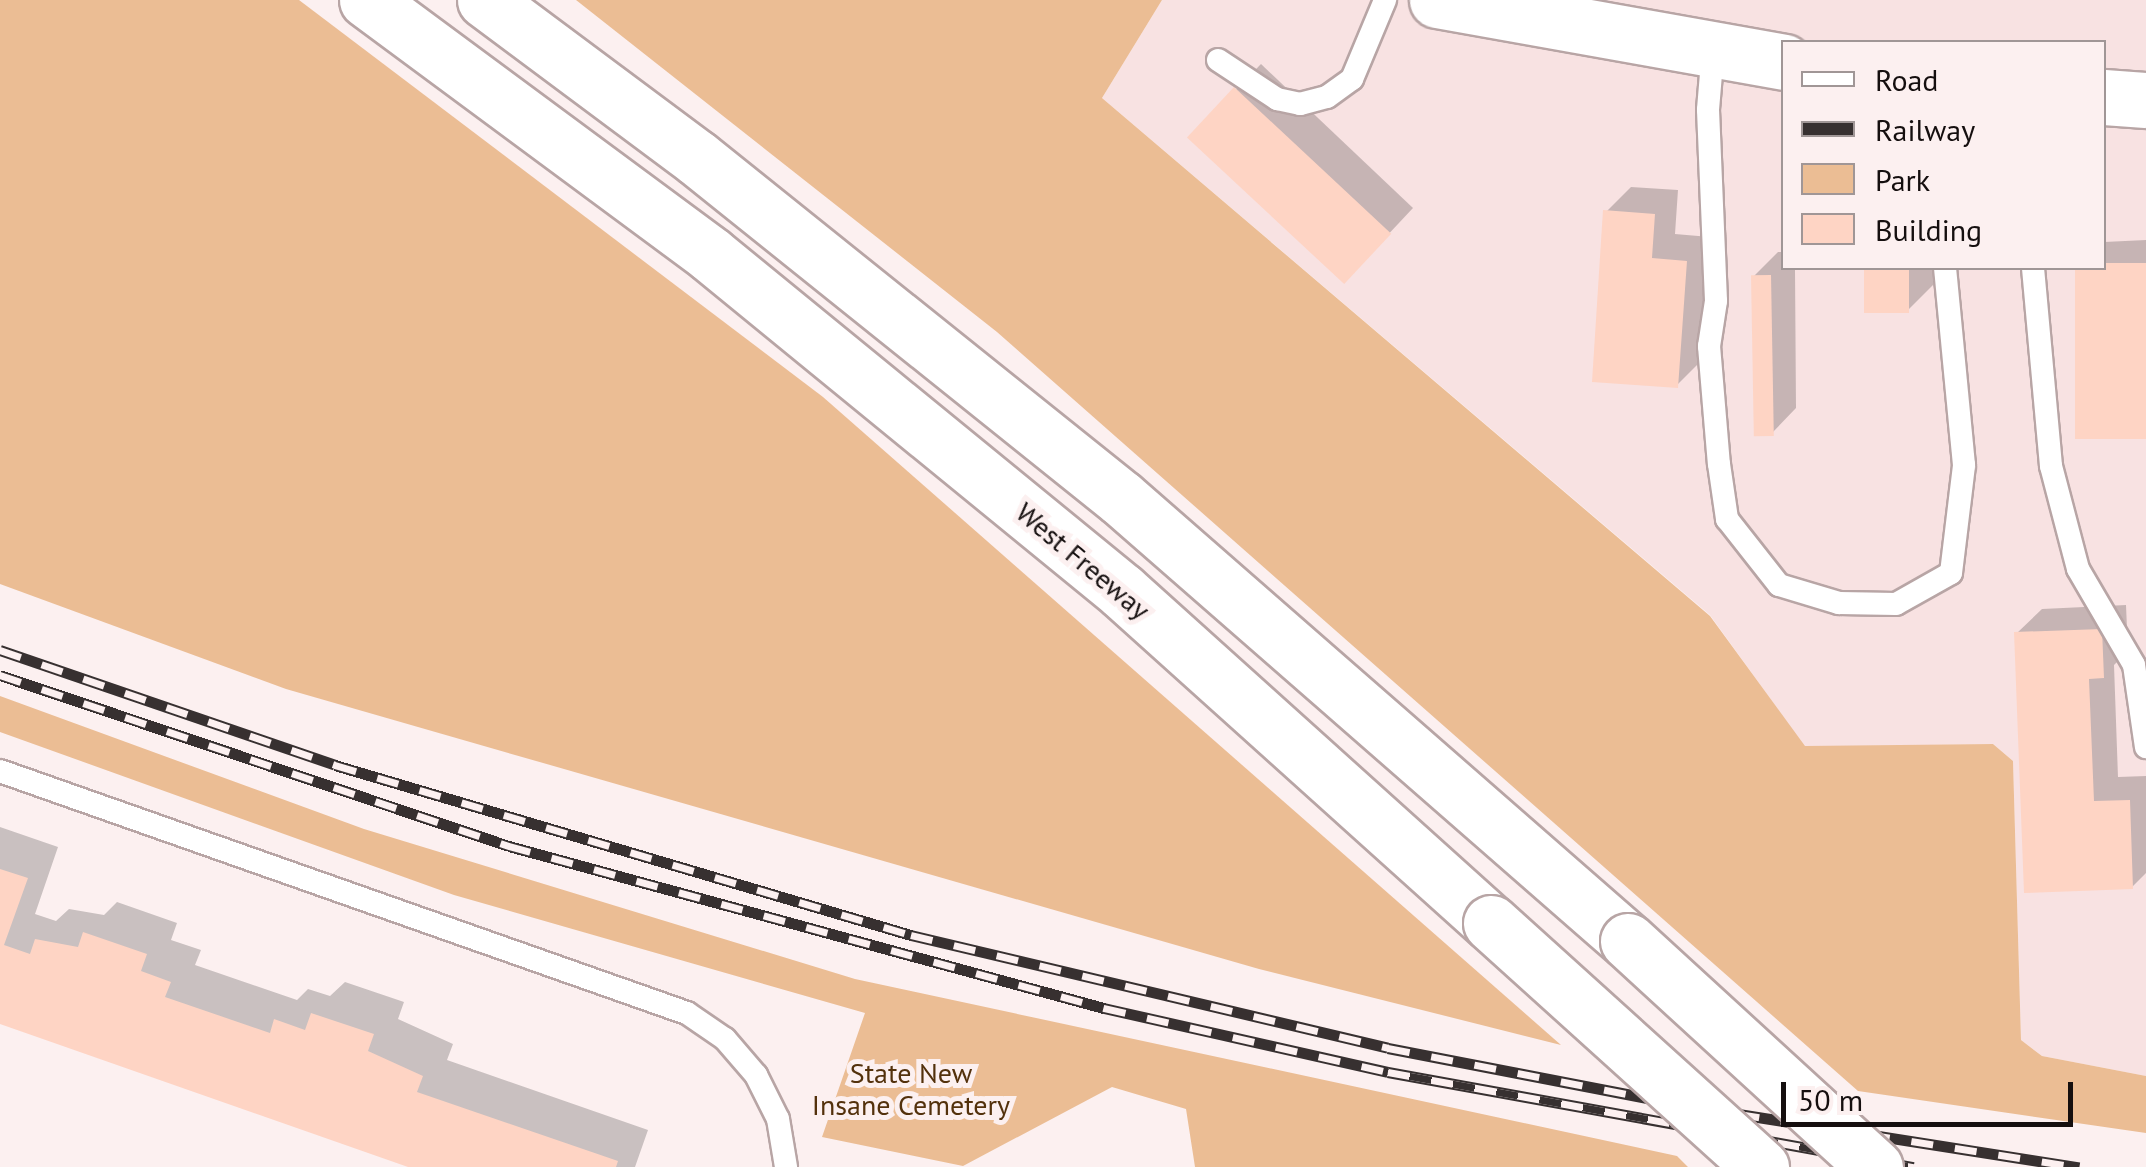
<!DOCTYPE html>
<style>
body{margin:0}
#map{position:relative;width:2146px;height:1167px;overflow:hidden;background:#fcf0f0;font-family:"PT Sans",sans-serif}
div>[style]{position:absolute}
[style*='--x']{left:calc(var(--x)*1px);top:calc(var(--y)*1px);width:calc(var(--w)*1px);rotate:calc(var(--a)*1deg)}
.built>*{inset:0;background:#f8e2e2}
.green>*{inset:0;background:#ebbd94}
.shadow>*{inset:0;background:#0003}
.building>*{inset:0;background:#fed4c4;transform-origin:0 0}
.roads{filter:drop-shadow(2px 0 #b8a5a5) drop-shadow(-2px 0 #b8a5a5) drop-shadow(0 2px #b8a5a5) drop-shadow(0 -2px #b8a5a5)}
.lane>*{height:22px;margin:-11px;padding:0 11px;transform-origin:11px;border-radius:11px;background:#fff}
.primary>*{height:55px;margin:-27.5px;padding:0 27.5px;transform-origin:27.5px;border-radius:27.5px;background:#fff}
.highway>*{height:55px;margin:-27.5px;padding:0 27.5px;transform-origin:27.5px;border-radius:27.5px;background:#fff}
.rail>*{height:11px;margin-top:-5.5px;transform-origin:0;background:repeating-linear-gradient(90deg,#fcf0f0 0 22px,#373030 0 44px);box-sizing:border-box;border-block:2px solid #373030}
.bridges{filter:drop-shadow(2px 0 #b8a5a5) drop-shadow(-2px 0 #b8a5a5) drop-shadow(0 2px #b8a5a5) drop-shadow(0 -2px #b8a5a5)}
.highway-bridge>*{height:55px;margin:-27.5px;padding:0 27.5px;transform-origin:27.5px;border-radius:27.5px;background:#fff}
span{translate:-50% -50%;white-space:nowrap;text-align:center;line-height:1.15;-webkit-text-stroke:10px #fcf0f0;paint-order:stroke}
.street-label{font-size:28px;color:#150f0f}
.park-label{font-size:28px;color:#53310c}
.legend{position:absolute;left:1781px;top:40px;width:325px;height:230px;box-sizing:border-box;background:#fcf0f0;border:2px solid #a09696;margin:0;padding:12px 18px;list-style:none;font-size:30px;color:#150f0f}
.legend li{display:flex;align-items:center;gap:20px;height:50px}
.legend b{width:50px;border:2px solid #a09696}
.scale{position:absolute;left:1781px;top:1082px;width:292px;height:45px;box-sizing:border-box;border:5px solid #150f0f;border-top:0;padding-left:12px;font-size:30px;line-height:35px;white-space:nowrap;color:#150f0f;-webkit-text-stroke:8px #fcf0f0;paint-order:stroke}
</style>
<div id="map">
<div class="built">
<i style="clip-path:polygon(evenodd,1162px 0,2146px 0,2146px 1076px,2042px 1056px,2021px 1040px,2013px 761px,1993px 744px,1805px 747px,1710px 615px,1102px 98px,1162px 0,1784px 42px,2104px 42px,2104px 268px,1784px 268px,1784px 42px)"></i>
</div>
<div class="green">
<i style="clip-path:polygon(0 0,299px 0,823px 397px,1561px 1045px,1259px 969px,286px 689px,0 584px)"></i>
<i style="clip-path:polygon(576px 0,1162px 0,1102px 98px,1710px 616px,1805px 746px,1993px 744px,2013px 761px,2021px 1040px,2042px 1056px,2146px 1076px,2146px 1133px,1858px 1091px,997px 332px)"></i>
<i style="clip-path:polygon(0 696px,364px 829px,855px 979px,1677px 1156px,1688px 1167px,1195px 1167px,1186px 1109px,1112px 1087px,963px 1166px,822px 1137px,865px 1013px,454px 895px,0 732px)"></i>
</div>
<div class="shadow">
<i style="clip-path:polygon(1261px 64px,1413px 208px,1368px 256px,1190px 137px)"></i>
<i style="clip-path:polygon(1631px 187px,1678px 190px,1675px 234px,1710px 237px,1702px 360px,1677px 385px,1606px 212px)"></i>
<i style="clip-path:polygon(2146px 240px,2146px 437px,2084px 439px,2077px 268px,2104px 268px,2104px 242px)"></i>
<i style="clip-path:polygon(1778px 252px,1784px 252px,1784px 268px,1795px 268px,1796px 408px,1772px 433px,1753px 277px)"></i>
<i style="clip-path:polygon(1866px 268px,1933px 268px,1933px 285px,1908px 310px,1867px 310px)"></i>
<i style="clip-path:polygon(2126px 605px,2128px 651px,2114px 665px,2118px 777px,2146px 776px,2146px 873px,2132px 887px,2017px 633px,2042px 609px)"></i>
<i style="clip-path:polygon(0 827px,58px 847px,35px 914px,56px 921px,69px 909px,104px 915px,117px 902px,177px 923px,171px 940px,201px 950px,195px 965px,297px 1000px,308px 989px,330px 996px,345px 982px,404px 1002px,398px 1019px,453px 1044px,447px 1060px,648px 1130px,635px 1167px,415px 1167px,0 1021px)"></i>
</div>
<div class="building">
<i style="left:1234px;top:87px;width:215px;height:69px;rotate:43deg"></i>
<i style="clip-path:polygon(1603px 210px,1655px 214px,1652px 258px,1687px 261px,1678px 388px,1592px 382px)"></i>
<i style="left:2146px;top:263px;width:176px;height:71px;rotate:90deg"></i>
<i style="left:1864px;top:268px;width:45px;height:45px"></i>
<i style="left:1771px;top:275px;width:161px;height:20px;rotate:89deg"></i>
<i style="clip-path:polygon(2102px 629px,2104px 678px,2089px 679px,2094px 801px,2130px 800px,2133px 889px,2024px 893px,2014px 632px)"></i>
<i style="clip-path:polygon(0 869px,28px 878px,4px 945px,30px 954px,35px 939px,78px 947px,83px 932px,147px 954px,141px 971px,171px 982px,165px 997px,270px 1033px,274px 1019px,305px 1030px,311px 1013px,374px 1034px,368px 1051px,423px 1076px,417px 1092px,618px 1161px,616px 1167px,408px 1167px,0 1024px)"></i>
</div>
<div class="roads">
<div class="lane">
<i style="--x:1713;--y:50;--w:60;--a:94.8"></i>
<i style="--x:1708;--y:110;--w:191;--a:87.6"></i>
<i style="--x:1716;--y:301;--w:46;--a:98.8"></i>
<i style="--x:1709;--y:346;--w:118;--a:85.2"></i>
<i style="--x:1719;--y:464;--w:56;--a:81.7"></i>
<i style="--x:1727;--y:519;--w:84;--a:51.8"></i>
<i style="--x:1779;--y:585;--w:63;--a:16.7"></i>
<i style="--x:1839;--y:603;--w:57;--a:1"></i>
<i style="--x:1896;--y:604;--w:63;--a:-29.4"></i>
<i style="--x:1951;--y:573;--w:109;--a:-83.1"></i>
<i style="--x:1964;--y:465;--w:198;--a:-95.5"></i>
<i style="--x:1218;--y:60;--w:71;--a:33.5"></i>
<i style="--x:1277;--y:99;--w:24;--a:12"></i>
<i style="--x:1300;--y:104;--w:28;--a:-15"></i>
<i style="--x:1327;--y:97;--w:31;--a:-36"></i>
<i style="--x:1352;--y:79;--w:86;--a:-67.3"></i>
<i style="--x:2033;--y:268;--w:199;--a:84.8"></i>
<i style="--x:2051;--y:466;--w:106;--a:75.3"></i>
<i style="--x:2078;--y:569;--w:111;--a:59.7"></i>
<i style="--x:2134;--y:665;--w:83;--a:81.7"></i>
<i style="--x:0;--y:771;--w:728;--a:19.41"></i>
<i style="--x:687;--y:1013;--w:46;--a:34.4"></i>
<i style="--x:725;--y:1039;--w:48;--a:49.3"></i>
<i style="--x:756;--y:1075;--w:49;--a:63.4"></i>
<i style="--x:778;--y:1119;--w:49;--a:80.5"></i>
</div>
<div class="primary">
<i style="--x:1437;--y:0;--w:352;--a:10.1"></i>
<i style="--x:2104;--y:97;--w:42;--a:4.1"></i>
</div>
<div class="highway">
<i style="--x:367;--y:0;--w:427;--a:36.5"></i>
<i style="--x:710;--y:254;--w:532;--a:39.28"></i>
<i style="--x:1122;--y:591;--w:496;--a:42"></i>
<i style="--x:485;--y:0;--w:264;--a:36.7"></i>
<i style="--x:697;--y:158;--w:543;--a:38.73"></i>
<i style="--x:1121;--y:498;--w:673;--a:41.15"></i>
</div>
</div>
<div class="rail">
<i style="--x:0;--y:650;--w:354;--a:18.9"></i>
<i style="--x:335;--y:765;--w:601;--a:16.44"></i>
<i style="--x:911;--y:935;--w:490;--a:13.3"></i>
<i style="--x:1388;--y:1048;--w:312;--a:10.9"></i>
<i style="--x:1694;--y:1107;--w:390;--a:8.9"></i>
<i style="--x:0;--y:675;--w:537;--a:18.57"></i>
<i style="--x:509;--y:846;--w:617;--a:15.23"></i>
<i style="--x:1104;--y:1008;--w:291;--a:12.7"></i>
<i style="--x:1388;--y:1072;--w:534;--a:10.26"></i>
</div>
<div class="bridges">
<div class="highway-bridge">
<i style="--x:1491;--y:923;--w:364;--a:42.1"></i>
<i style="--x:1628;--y:941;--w:335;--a:42.5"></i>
</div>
</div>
<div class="street-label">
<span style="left:1083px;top:561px;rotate:40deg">West Freeway</span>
</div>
<div class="park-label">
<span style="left:911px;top:1089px">State New<br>Insane Cemetery</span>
</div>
<ul class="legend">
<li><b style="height:12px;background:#fff"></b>Road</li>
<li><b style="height:12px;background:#373030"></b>Railway</li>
<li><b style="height:28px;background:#ebbd94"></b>Park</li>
<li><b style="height:28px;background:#fed4c4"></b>Building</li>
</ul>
<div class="scale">50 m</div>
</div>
